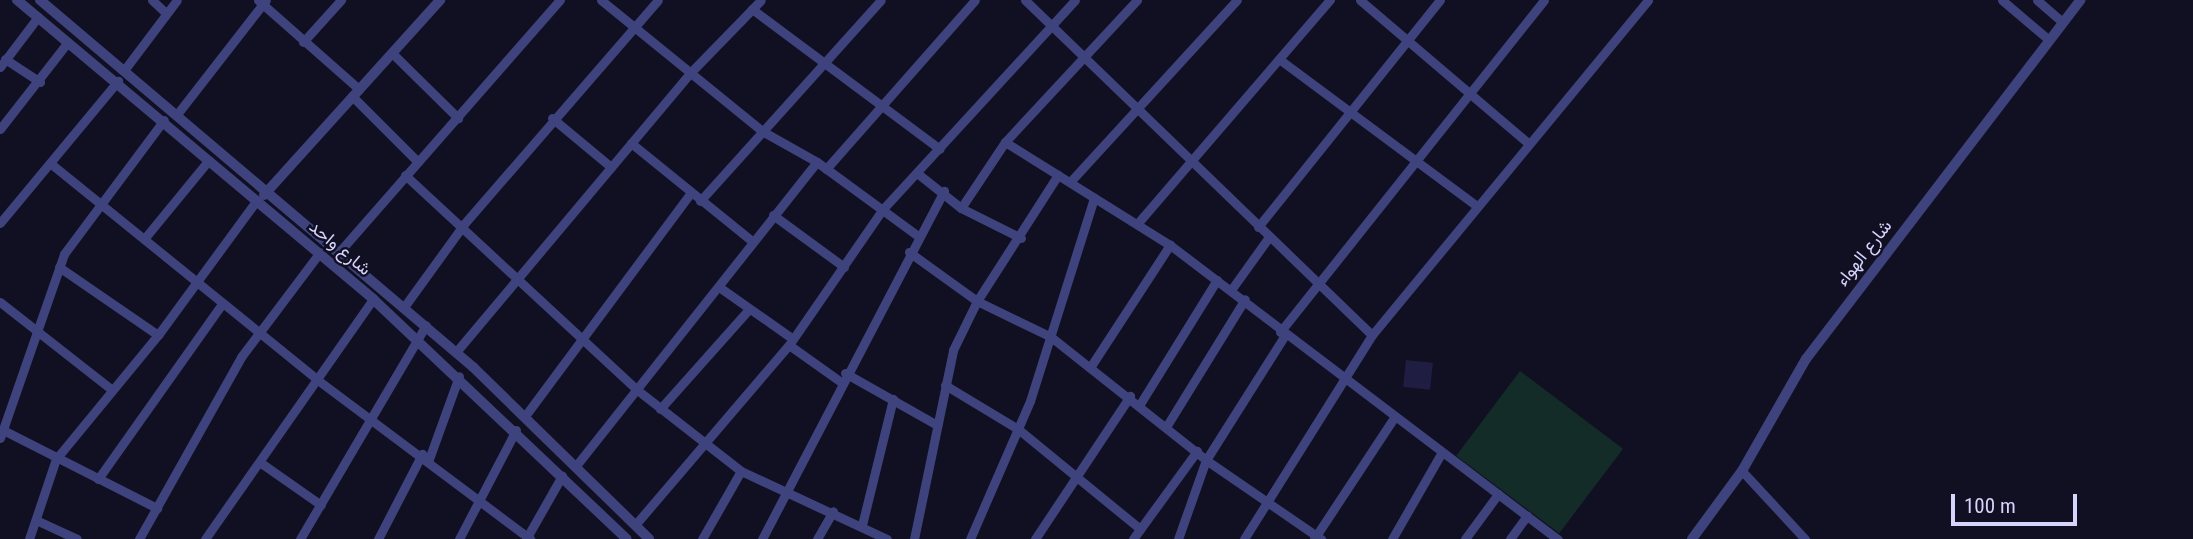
<!DOCTYPE html>
<meta charset="utf-8">
<style>
body{margin:0}
#map{position:relative;width:2193px;height:539px;overflow:hidden;background:#111022;font-family:"Roboto Condensed",Vazirmatn,sans-serif}
div>[style]{position:absolute}
[style*='--x']{left:calc(var(--x)*1px);top:calc(var(--y)*1px);width:calc(var(--w)*1px);rotate:calc(var(--a)*1deg)}
.green>*{inset:0;background:#132c28;transform-origin:0 0}
.building>*{inset:0;background:#201d42;transform-origin:0 0}
.minor>*{height:9px;margin:-4.5px;padding:0 4.5px;transform-origin:4.5px;border-radius:4.5px;background:#3e437e}
.tertiary>*{height:10px;margin:-5px;padding:0 5px;transform-origin:5px;border-radius:5px;background:#3e437e}
span{translate:-50% -50%;white-space:nowrap;text-align:center;line-height:1.15;-webkit-text-stroke:5px #111022;paint-order:stroke}
.street-label{font-size:18px;color:#d4d4fc}
.scale{position:absolute;left:1951px;top:494px;width:126px;height:32px;box-sizing:border-box;border:4px solid #d4d4fc;border-top:0;padding-left:9px;font-size:21px;line-height:24px;white-space:nowrap;color:#d4d4fc;-webkit-text-stroke:5px #111022;paint-order:stroke}
</style>
<div id="map">
<div class="green">
<i style="left:1520px;top:371px;width:129px;height:106px;rotate:37deg"></i>
</div>
<div class="building">
<i style="left:1406px;top:360px;width:27px;height:27px;rotate:6deg"></i>
</div>
<div class="minor">
<i style="--x:152;--y:0;--w:19;--a:43"></i>
<i style="--x:258;--y:0;--w:135;--a:41.4"></i>
<i style="--x:601;--y:0;--w:208;--a:39.1"></i>
<i style="--x:762;--y:131;--w:63;--a:29.4"></i>
<i style="--x:817;--y:162;--w:125;--a:36.2"></i>
<i style="--x:1025;--y:0;--w:482;--a:44"></i>
<i style="--x:1360;--y:0;--w:221;--a:40.4"></i>
<i style="--x:2002;--y:0;--w:62;--a:40.4"></i>
<i style="--x:2037;--y:0;--w:33;--a:41"></i>
<i style="--x:752;--y:9;--w:234;--a:36.7"></i>
<i style="--x:303;--y:42;--w:57;--a:-47.9"></i>
<i style="--x:392;--y:53;--w:93;--a:44.6"></i>
<i style="--x:5;--y:59;--w:42;--a:33.3"></i>
<i style="--x:1279;--y:59;--w:247;--a:36.6"></i>
<i style="--x:0;--y:67;--w:63;--a:-52.8"></i>
<i style="--x:125;--y:69;--w:86;--a:-53"></i>
<i style="--x:352;--y:96;--w:93;--a:45"></i>
<i style="--x:178;--y:113;--w:143;--a:-52.1"></i>
<i style="--x:552;--y:118;--w:77;--a:39.7"></i>
<i style="--x:0;--y:129;--w:110;--a:-52"></i>
<i style="--x:1005;--y:142;--w:195;--a:32"></i>
<i style="--x:1170;--y:245;--w:487;--a:37.2"></i>
<i style="--x:631;--y:143;--w:156;--a:39"></i>
<i style="--x:50;--y:163;--w:346;--a:39"></i>
<i style="--x:319;--y:381;--w:264;--a:36.8"></i>
<i style="--x:826;--y:169;--w:225;--a:-48.6"></i>
<i style="--x:917;--y:173;--w:56;--a:38.5"></i>
<i style="--x:961;--y:208;--w:67;--a:26.6"></i>
<i style="--x:405;--y:175;--w:315;--a:42.8"></i>
<i style="--x:636;--y:389;--w:133;--a:38"></i>
<i style="--x:741;--y:471;--w:161;--a:25"></i>
<i style="--x:1070;--y:182;--w:247;--a:-47.5"></i>
<i style="--x:700;--y:201;--w:270;--a:-48"></i>
<i style="--x:961;--y:208;--w:79;--a:-56.3"></i>
<i style="--x:1005;--y:142;--w:194;--a:-47.1"></i>
<i style="--x:773;--y:215;--w:88;--a:36.2"></i>
<i style="--x:0;--y:223;--w:185;--a:-50.3"></i>
<i style="--x:1137;--y:224;--w:296;--a:-49.3"></i>
<i style="--x:1258;--y:227;--w:291;--a:-51.3"></i>
<i style="--x:144;--y:239;--w:102;--a:-50.6"></i>
<i style="--x:340;--y:251;--w:334;--a:-48.8"></i>
<i style="--x:909;--y:252;--w:84;--a:35.8"></i>
<i style="--x:977;--y:301;--w:82;--a:25.9"></i>
<i style="--x:1051;--y:337;--w:198;--a:38.4"></i>
<i style="--x:1206;--y:460;--w:140;--a:34.5"></i>
<i style="--x:59;--y:267;--w:120;--a:34.5"></i>
<i style="--x:719;--y:287;--w:90;--a:35.1"></i>
<i style="--x:1231;--y:290;--w:65;--a:-54.4"></i>
<i style="--x:0;--y:302;--w:141;--a:38.1"></i>
<i style="--x:404;--y:307;--w:102;--a:-54.1"></i>
<i style="--x:464;--y:224;--w:296;--a:-49.1"></i>
<i style="--x:1280;--y:332;--w:424;--a:-51.5"></i>
<i style="--x:789;--y:345;--w:64;--a:35.4"></i>
<i style="--x:456;--y:352;--w:366;--a:-50"></i>
<i style="--x:691;--y:72;--w:100;--a:-45.8"></i>
<i style="--x:1091;--y:366;--w:145;--a:-56.9"></i>
<i style="--x:845;--y:373;--w:106;--a:29.5"></i>
<i style="--x:945;--y:385;--w:85;--a:31.1"></i>
<i style="--x:1018;--y:429;--w:158;--a:39.3"></i>
<i style="--x:1140;--y:404;--w:146;--a:-58.2"></i>
<i style="--x:660;--y:409;--w:134;--a:-48.3"></i>
<i style="--x:525;--y:416;--w:277;--a:-53.4"></i>
<i style="--x:1166;--y:427;--w:150;--a:-58.3"></i>
<i style="--x:3;--y:430;--w:173;--a:26.9"></i>
<i style="--x:0;--y:438;--w:195;--a:-70.8"></i>
<i style="--x:64;--y:254;--w:167;--a:-53.3"></i>
<i style="--x:429;--y:459;--w:88;--a:-70.1"></i>
<i style="--x:261;--y:463;--w:73;--a:35"></i>
<i style="--x:575;--y:467;--w:389;--a:-51.6"></i>
<i style="--x:1742;--y:471;--w:93;--a:47.2"></i>
<i style="--x:98;--y:479;--w:214;--a:-54.7"></i>
<i style="--x:36;--y:520;--w:45;--a:24.9"></i>
<i style="--x:635;--y:525;--w:237;--a:-49.5"></i>
<i style="--x:789;--y:345;--w:164;--a:-55.4"></i>
<i style="--x:882;--y:210;--w:285;--a:-47.4"></i>
<i style="--x:862;--y:525;--w:130;--a:-76.2"></i>
<i style="--x:29;--y:539;--w:84;--a:-71.4"></i>
<i style="--x:56;--y:459;--w:161;--a:-50.6"></i>
<i style="--x:158;--y:335;--w:166;--a:-53.8"></i>
<i style="--x:139;--y:539;--w:209;--a:-60.7"></i>
<i style="--x:241;--y:357;--w:131;--a:-53"></i>
<i style="--x:205;--y:539;--w:293;--a:-55"></i>
<i style="--x:300;--y:539;--w:248;--a:-59.5"></i>
<i style="--x:378;--y:539;--w:96;--a:-62.6"></i>
<i style="--x:459;--y:539;--w:123;--a:-62.4"></i>
<i style="--x:526;--y:539;--w:73;--a:-60.3"></i>
<i style="--x:702;--y:539;--w:78;--a:-60.2"></i>
<i style="--x:762;--y:539;--w:393;--a:-62.4"></i>
<i style="--x:817;--y:539;--w:32;--a:-60"></i>
<i style="--x:914;--y:539;--w:193;--a:-78.3"></i>
<i style="--x:953;--y:350;--w:55;--a:-63.9"></i>
<i style="--x:977;--y:301;--w:150;--a:-57.3"></i>
<i style="--x:970;--y:539;--w:150;--a:-66.5"></i>
<i style="--x:1030;--y:401;--w:213;--a:-72.5"></i>
<i style="--x:1035;--y:539;--w:172;--a:-56.4"></i>
<i style="--x:1133;--y:539;--w:109;--a:-54"></i>
<i style="--x:1178;--y:539;--w:84;--a:-70.5"></i>
<i style="--x:1206;--y:460;--w:148;--a:-57.7"></i>
<i style="--x:1244;--y:539;--w:241;--a:-57.9"></i>
<i style="--x:1372;--y:335;--w:434;--a:-50.5"></i>
<i style="--x:1314;--y:539;--w:147;--a:-56.6"></i>
<i style="--x:1392;--y:539;--w:100;--a:-60.1"></i>
<i style="--x:1465;--y:539;--w:56;--a:-53.7"></i>
<i style="--x:1510;--y:539;--w:29;--a:-54"></i>
</div>
<div class="tertiary">
<i style="--x:17;--y:0;--w:465;--a:40"></i>
<i style="--x:373;--y:299;--w:349;--a:43.4"></i>
<i style="--x:40;--y:0;--w:568;--a:40.28"></i>
<i style="--x:473;--y:367;--w:246;--a:44.3"></i>
<i style="--x:264;--y:195;--w:263;--a:-47.9"></i>
<i style="--x:1692;--y:539;--w:84;--a:-53.7"></i>
<i style="--x:1742;--y:471;--w:129;--a:-60.3"></i>
<i style="--x:1806;--y:359;--w:452;--a:-52.6"></i>
</div>
<div class="street-label">
<span style="left:340px;top:248px;rotate:40deg">شارع واحد</span>
<span style="left:1864px;top:253px;rotate:-52deg">شارع الهواء</span>
</div>
<div class="scale">100 m</div>
</div>
